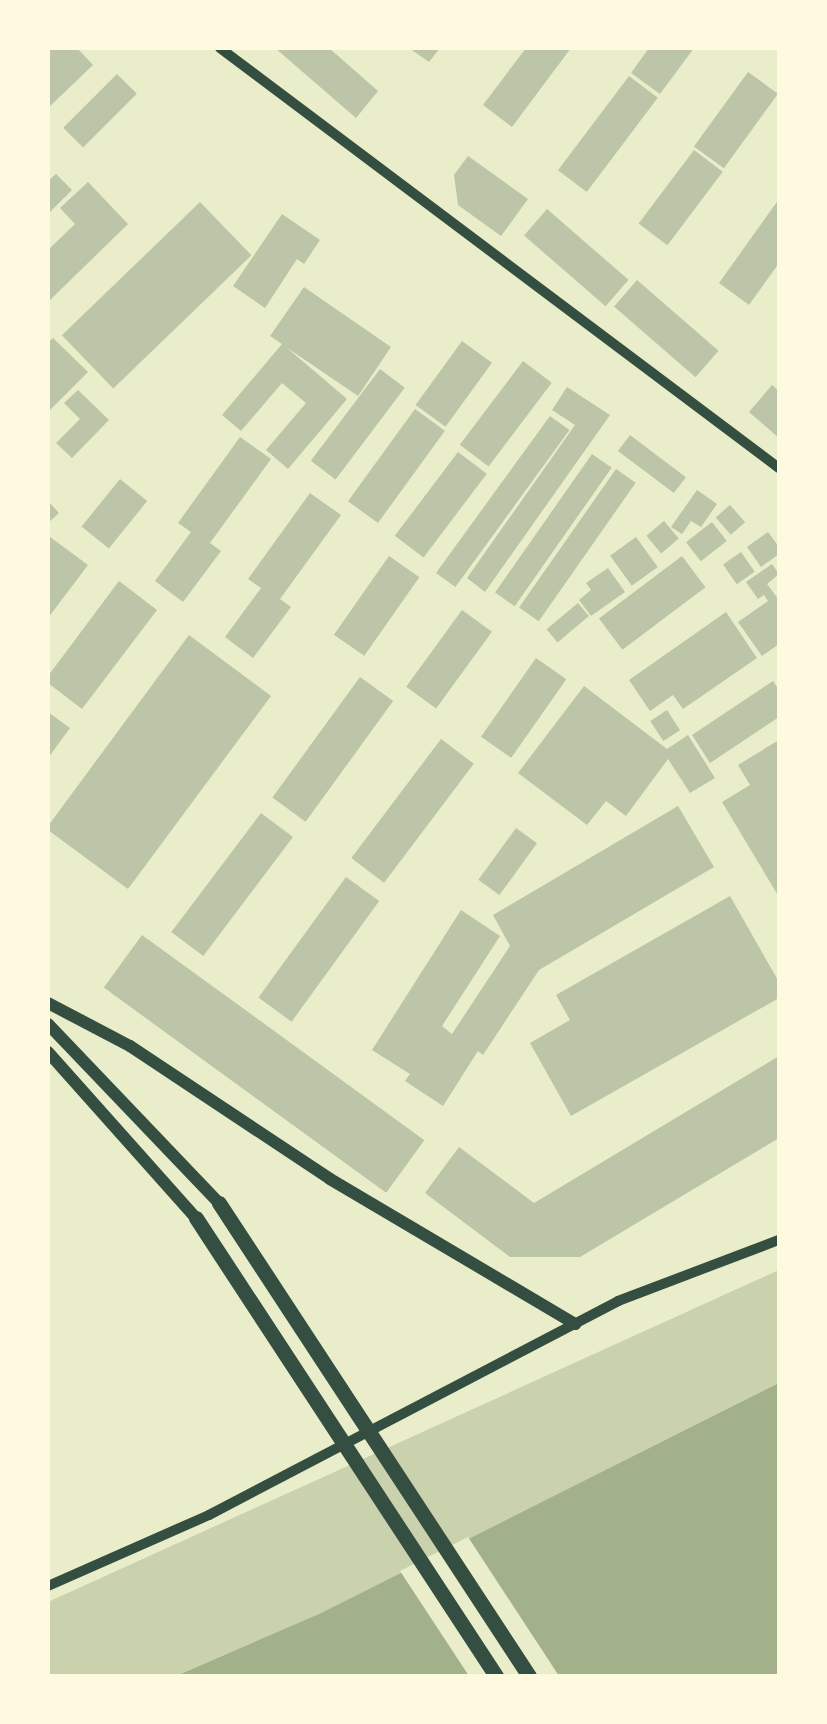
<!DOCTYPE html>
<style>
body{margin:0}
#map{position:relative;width:827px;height:1724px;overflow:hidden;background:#e9edc9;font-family:"Open Sans",sans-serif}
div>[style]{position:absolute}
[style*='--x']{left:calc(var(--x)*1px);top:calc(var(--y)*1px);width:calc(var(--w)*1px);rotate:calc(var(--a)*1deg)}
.green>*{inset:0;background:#cad2ad}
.water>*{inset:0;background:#a3b18a}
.pier>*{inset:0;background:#e9edc9}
.building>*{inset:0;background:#bcc5a7;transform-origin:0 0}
.tertiary>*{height:10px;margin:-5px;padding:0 5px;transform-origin:5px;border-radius:5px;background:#344e41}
.secondary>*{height:12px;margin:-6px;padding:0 6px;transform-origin:6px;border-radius:6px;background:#344e41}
.primary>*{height:15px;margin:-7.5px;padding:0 7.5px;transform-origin:7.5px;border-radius:7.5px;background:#344e41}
span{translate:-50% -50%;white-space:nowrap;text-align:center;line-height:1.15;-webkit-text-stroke:6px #fefae0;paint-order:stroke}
.frame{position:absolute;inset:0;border:50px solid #fefae0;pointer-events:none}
</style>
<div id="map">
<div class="green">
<i style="clip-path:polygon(779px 1270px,779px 1383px,753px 1397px,321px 1613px,176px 1676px,48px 1676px,48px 1602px)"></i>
</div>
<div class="water">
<i style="clip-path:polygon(779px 1383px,779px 1676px,176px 1676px,321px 1613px)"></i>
</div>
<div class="pier">
<i style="clip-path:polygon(468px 1537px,559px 1676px,469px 1676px,400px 1571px)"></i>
</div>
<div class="building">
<i style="clip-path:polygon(49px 48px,77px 48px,93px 65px,48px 108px)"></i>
<i style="clip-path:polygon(275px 48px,329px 48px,378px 91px,356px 118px)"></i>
<i style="clip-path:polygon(409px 48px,440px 48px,429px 62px)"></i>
<i style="clip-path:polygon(526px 48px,571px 48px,512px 127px,483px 105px)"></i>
<i style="clip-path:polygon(649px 48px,694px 48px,660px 94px,631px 73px)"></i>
<i style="left:748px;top:72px;width:37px;height:92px;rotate:36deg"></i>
<i style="left:117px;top:74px;width:28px;height:76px;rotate:45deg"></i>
<i style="left:629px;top:76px;width:36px;height:118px;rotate:37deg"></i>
<i style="left:694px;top:150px;width:36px;height:92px;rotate:37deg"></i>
<i style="clip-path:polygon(468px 156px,528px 199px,501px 236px,458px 205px,454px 175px)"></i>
<i style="clip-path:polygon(56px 174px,72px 190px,48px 214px,48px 181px)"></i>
<i style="clip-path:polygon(88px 182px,128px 224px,48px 302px,48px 250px,75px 224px,60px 208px)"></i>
<i style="clip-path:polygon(779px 199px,779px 263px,749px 305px,719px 283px)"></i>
<i style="left:200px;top:202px;width:74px;height:192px;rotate:46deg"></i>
<i style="left:547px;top:209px;width:108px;height:35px;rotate:41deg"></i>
<i style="clip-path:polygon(282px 214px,320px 240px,304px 264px,297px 259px,265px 308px,233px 286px)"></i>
<i style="left:637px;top:280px;width:108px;height:35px;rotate:41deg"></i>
<i style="clip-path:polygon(304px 287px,391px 347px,358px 396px,286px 347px,347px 399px,288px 469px,266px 450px,306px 403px,282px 383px,241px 431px,222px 415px,282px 344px,270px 336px)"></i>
<i style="clip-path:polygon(53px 338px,88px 372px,48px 412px,48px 343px)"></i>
<i style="left:462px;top:341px;width:37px;height:79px;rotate:36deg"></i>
<i style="left:523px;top:361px;width:36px;height:105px;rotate:37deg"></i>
<i style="left:380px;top:369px;width:31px;height:115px;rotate:37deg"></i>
<i style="clip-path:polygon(772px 385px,779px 391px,779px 438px,749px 412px)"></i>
<i style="clip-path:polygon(567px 387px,610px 415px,485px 592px,467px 578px,575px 425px,552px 410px)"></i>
<i style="clip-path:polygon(78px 390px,109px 420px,72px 458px,56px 443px,80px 419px,64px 403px)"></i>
<i style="left:415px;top:409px;width:37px;height:114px;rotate:36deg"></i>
<i style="left:550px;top:416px;width:24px;height:194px;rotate:36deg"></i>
<i style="left:630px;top:435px;width:70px;height:20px;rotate:37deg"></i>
<i style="clip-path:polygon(240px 437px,271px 459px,210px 543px,221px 551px,183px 602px,155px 581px,191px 532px,178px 523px)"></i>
<i style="left:458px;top:452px;width:36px;height:105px;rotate:37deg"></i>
<i style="left:592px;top:454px;width:24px;height:169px;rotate:35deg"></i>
<i style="left:616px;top:469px;width:24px;height:169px;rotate:35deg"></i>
<i style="left:120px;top:479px;width:35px;height:61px;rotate:39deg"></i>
<i style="clip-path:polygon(697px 490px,717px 504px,701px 527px,691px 521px,682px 534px,671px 527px)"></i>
<i style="clip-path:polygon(310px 493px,341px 515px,280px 599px,291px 607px,253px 658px,225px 637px,261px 588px,248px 579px)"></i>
<i style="clip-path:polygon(48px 501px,59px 513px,48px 523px)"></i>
<i style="left:730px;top:505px;width:23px;height:19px;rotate:49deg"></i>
<i style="left:664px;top:521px;width:23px;height:23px;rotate:50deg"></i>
<i style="left:712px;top:522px;width:24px;height:33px;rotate:52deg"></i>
<i style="clip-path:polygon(768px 532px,779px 547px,779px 554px,761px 567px,747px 547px)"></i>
<i style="clip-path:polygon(50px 537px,88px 565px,48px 618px,48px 539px)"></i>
<i style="left:636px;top:537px;width:37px;height:32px;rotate:54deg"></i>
<i style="left:741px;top:552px;width:24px;height:22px;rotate:55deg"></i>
<i style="left:389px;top:556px;width:37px;height:96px;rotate:35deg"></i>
<i style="left:682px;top:556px;width:39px;height:104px;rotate:53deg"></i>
<i style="clip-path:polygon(772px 564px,779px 574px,767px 584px,779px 600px,779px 644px,762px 656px,738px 622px,768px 601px,764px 595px,758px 599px,746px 582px)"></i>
<i style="clip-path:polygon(608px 568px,625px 592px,591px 616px,579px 600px,591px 590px,586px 583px)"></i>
<i style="clip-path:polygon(119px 581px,157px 610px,82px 709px,48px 683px,48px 676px)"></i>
<i style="left:578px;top:603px;width:17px;height:41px;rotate:50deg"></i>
<i style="left:462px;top:610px;width:37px;height:95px;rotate:36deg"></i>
<i style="clip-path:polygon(726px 612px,757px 658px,683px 709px,673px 695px,650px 711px,629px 680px)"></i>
<i style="clip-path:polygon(189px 635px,271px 696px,128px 889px,48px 830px,48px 826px)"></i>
<i style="left:536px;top:658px;width:37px;height:96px;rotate:35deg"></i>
<i style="left:360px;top:677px;width:41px;height:149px;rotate:36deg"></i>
<i style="clip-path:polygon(773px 681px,779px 690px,779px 717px,710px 763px,692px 735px)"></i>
<i style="clip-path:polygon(584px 686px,667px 749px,688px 735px,715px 778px,690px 793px,668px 759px,626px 816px,606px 801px,587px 825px,518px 773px)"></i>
<i style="left:667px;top:710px;width:24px;height:20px;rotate:57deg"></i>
<i style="clip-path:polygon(48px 712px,70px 728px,48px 758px)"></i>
<i style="left:441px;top:739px;width:41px;height:149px;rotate:37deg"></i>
<i style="clip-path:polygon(779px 740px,779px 897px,722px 802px,750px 785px,738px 765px)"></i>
<i style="clip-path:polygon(678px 806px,714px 867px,539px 970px,483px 1055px,478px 1051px,443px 1106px,405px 1081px,410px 1074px,372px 1050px,461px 910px,500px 936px,442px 1026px,452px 1034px,510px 946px,493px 915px)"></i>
<i style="left:261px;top:813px;width:40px;height:149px;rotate:37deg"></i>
<i style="left:516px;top:828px;width:26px;height:64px;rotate:36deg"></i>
<i style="left:346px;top:877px;width:41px;height:149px;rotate:36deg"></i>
<i style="clip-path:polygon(730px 896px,779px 982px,779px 998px,571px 1116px,530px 1043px,570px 1020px,556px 995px)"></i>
<i style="left:142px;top:935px;width:349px;height:65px;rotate:36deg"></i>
<i style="clip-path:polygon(779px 1056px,779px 1138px,580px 1257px,510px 1257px,425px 1193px,459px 1147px,534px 1203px)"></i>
</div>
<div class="tertiary">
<i style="--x:220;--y:48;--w:699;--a:36.92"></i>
<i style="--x:48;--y:1586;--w:176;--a:-23.8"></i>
<i style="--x:209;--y:1515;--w:462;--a:-27.6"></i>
<i style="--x:618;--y:1301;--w:172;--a:-20.8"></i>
</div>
<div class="secondary">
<i style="--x:48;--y:1003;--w:93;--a:27.7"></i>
<i style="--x:130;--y:1046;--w:240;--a:33.6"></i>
<i style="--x:330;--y:1179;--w:285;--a:30.6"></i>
<i style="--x:48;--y:1024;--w:248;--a:46.3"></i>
<i style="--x:48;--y:1052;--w:222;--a:48.3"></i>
</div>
<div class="primary">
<i style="--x:219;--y:1203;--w:566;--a:56.76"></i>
<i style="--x:196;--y:1218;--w:548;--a:56.77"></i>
</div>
<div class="frame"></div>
</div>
